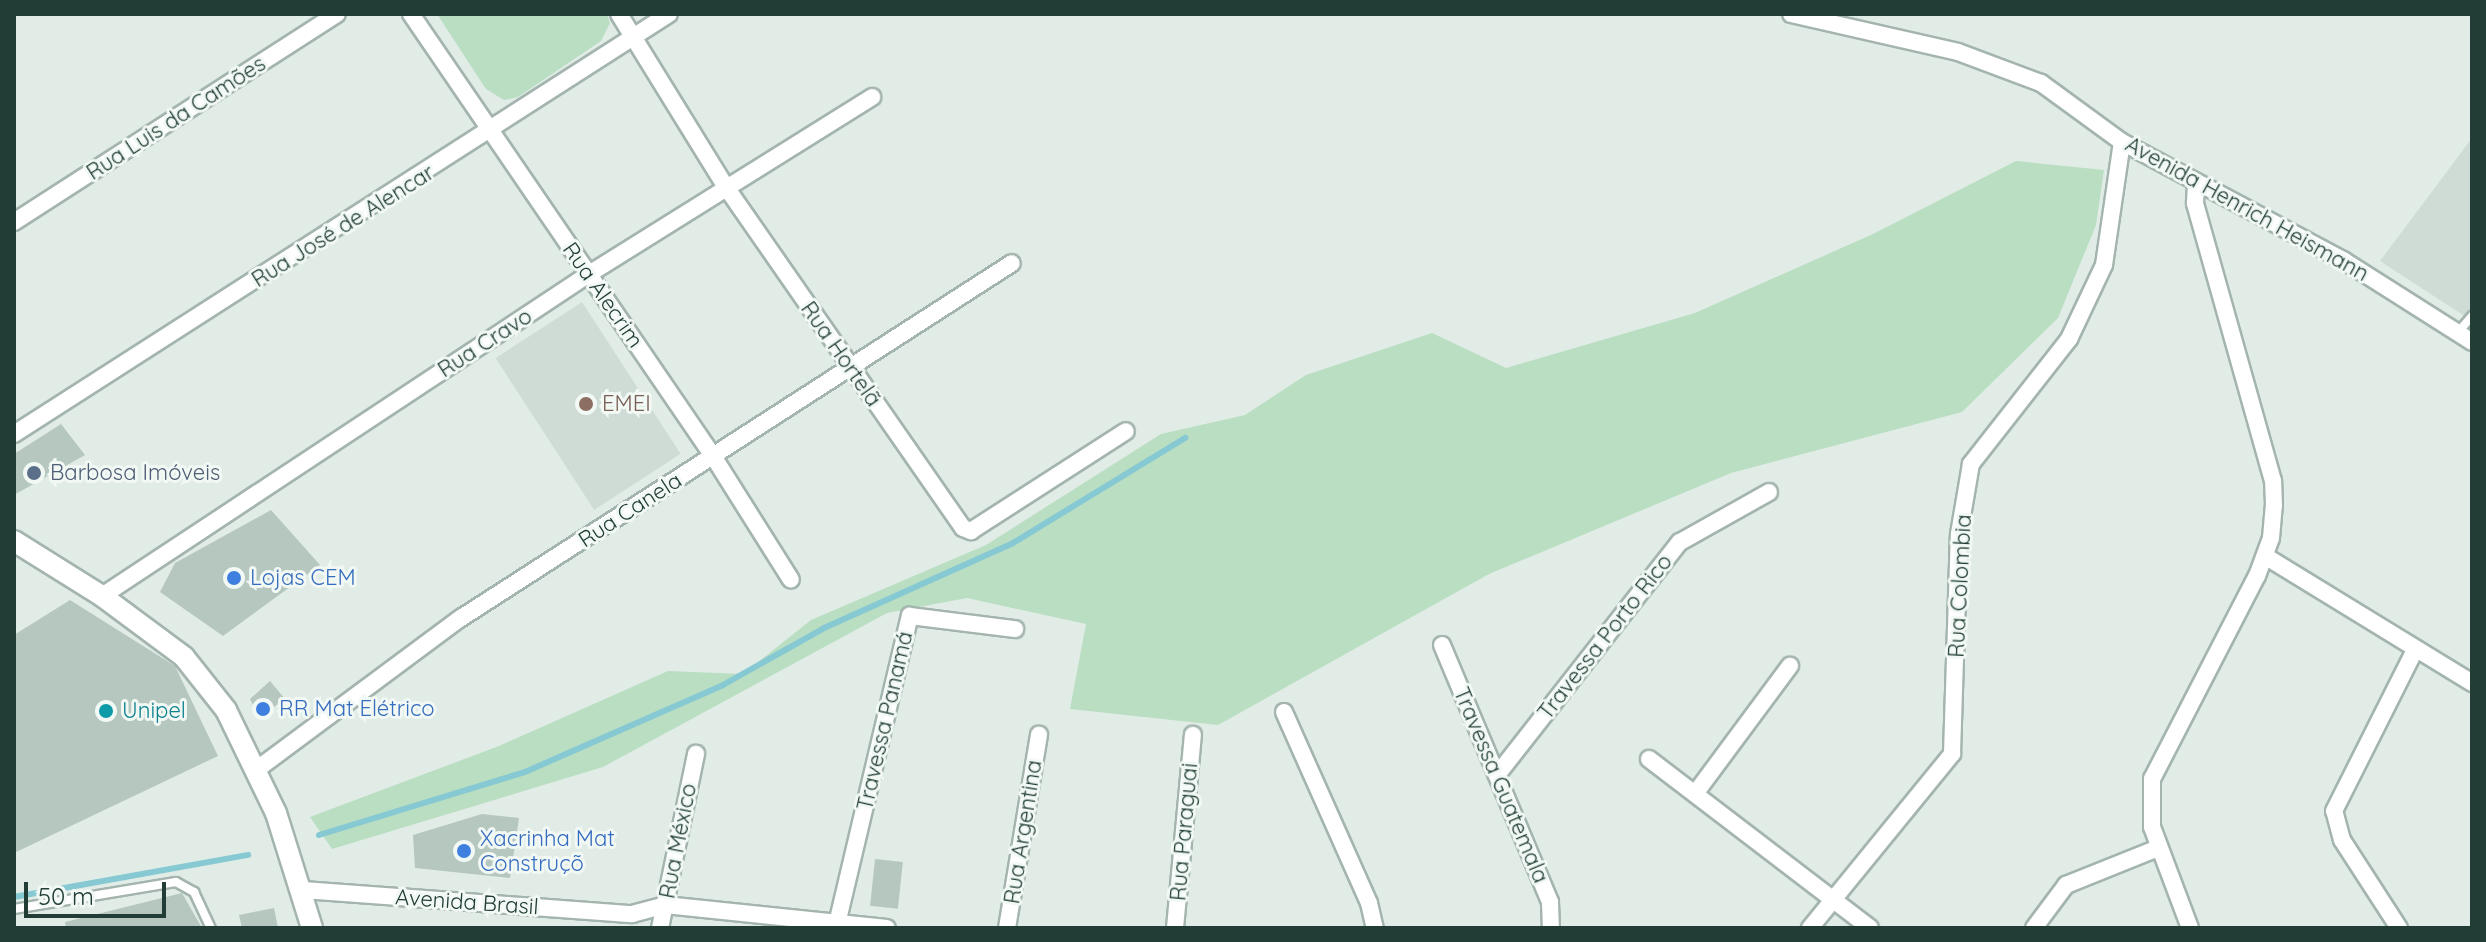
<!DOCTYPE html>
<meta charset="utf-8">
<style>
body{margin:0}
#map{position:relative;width:2486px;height:942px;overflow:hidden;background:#e1ece7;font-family:Quicksand,sans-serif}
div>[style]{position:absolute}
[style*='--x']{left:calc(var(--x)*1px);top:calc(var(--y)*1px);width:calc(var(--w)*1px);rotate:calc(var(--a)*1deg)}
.built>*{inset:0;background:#cfdcd6;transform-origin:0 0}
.green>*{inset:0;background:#b9dec2}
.stream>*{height:6px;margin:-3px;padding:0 3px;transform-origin:3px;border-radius:3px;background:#87c9d3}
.building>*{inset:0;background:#b6c7c0;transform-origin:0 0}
.roads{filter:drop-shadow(2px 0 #a4b4ae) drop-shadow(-2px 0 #a4b4ae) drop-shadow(0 2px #a4b4ae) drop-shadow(0 -2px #a4b4ae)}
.service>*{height:8px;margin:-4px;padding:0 4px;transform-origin:4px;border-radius:4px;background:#fff}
.minor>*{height:16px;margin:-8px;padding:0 8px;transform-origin:8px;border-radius:8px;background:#fff}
.tertiary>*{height:20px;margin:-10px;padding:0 10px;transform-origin:10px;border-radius:10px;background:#fff}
.dots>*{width:22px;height:22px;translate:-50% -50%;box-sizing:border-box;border:4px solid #f2f9f5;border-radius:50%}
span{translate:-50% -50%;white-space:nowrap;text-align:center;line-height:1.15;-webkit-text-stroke:6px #f2f9f5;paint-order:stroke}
.street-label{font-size:22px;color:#213d35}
.education-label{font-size:22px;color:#785e54}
.left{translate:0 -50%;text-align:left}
.service-label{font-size:22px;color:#4e5e75}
.shop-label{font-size:22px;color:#366cbe}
.culture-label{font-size:22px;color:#0d838f}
.frame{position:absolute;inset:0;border:16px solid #213d35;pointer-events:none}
.scale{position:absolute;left:24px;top:882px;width:142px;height:36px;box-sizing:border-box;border:4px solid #213d35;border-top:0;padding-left:10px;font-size:24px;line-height:28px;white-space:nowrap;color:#213d35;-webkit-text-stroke:6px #f2f9f5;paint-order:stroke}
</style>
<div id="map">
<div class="built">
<i style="clip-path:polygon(2472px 138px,2472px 321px,2380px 261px)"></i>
<i style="left:582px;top:302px;width:181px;height:103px;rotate:57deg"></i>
</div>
<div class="green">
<i style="clip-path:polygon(437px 14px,607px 14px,610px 23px,601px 41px,518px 97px,504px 100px,486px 89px)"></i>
<i style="clip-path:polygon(2016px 161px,2104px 170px,2096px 225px,2058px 318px,1962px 412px,1731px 473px,1489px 574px,1218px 725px,1070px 709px,1086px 624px,967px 598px,887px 613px,603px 767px,332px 849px,310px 817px,499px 746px,668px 671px,743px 674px,811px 620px,986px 545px,1161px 434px,1245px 415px,1306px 375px,1432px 333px,1506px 368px,1695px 313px,1873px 234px)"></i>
</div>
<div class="stream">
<i style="--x:319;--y:835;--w:215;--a:-17"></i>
<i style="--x:525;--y:772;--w:216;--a:-23.7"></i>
<i style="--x:723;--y:685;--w:116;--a:-29.4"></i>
<i style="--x:824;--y:628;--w:207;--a:-24.2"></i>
<i style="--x:1013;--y:543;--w:202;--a:-31.4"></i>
<i style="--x:14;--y:897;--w:238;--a:-10.2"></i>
</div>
<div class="building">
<i style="clip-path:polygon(61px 424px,85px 455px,14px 495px,14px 454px)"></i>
<i style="clip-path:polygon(271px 510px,320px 565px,223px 636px,160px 592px,175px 563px)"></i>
<i style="clip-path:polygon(70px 600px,175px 666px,218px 756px,14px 853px,14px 635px)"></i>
<i style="clip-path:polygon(270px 681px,285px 699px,259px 718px,250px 699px)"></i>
<i style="clip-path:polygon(482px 814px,519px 818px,510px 878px,415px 868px,413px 835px)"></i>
<i style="left:875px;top:859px;width:28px;height:47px;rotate:6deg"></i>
<i style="clip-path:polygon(182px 893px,202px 928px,66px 928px,65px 922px)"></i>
<i style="clip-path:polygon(274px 908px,278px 928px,242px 928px,239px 915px)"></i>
</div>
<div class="roads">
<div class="service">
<i style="--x:2459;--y:331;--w:20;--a:-49"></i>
<i style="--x:14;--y:909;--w:164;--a:-9.5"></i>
<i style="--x:176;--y:882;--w:21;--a:29"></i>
<i style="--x:194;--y:892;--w:40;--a:65"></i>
</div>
<div class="minor">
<i style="--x:411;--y:14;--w:535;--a:55.66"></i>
<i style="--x:713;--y:456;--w:146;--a:57.8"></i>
<i style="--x:619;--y:14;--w:203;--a:58.3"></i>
<i style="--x:726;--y:187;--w:415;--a:55.2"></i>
<i style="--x:963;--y:528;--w:9;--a:21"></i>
<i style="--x:971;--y:531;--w:184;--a:-32.8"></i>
<i style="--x:1791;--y:14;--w:171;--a:12.8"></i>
<i style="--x:1958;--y:52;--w:89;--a:20.5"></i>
<i style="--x:2041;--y:83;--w:100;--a:36.1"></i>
<i style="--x:2122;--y:142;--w:251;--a:28.1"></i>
<i style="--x:2343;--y:260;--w:153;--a:32.4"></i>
<i style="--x:14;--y:222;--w:384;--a:-32.8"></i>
<i style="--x:14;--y:434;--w:778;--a:-32.67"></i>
<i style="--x:2265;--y:556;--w:243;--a:31.5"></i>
<i style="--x:102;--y:596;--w:584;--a:-33.47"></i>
<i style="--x:589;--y:274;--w:334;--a:-32"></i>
<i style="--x:1442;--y:645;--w:279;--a:67.2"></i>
<i style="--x:1550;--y:902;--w:26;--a:88"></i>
<i style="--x:1284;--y:712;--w:209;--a:66"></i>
<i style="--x:1369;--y:903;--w:26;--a:77"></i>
<i style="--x:1649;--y:759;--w:278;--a:37.4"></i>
<i style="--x:256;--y:770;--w:255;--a:-36.6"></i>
<i style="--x:461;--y:618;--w:655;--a:-32.79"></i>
<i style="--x:1497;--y:775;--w:296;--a:-51.9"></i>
<i style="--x:1680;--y:542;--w:102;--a:-29.3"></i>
<i style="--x:1697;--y:791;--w:156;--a:-53.4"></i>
<i style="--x:303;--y:890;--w:330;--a:4.2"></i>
<i style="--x:632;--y:914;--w:34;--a:-15"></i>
<i style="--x:665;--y:905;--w:223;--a:5.9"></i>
<i style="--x:660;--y:928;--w:178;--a:-78.3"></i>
<i style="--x:836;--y:928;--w:321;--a:-76.7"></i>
<i style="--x:910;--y:616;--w:106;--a:7.1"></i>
<i style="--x:1007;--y:928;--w:196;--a:-80.6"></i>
<i style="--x:1175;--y:928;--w:194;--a:-84.7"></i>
<i style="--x:1810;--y:928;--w:225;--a:-50.8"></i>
<i style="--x:1952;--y:754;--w:220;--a:-88.2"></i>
<i style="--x:1959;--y:534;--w:71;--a:-80.3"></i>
<i style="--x:1971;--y:464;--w:159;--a:-51.9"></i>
<i style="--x:2069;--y:339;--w:82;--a:-64.7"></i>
<i style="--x:2104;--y:265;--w:124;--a:-81.7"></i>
<i style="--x:2034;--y:928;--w:54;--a:-53.3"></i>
<i style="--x:2066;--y:885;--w:99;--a:-21.9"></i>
<i style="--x:2190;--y:928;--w:108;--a:-110.6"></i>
<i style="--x:2152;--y:827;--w:48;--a:-90"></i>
<i style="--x:2152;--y:779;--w:229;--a:-62.7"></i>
<i style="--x:2257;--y:576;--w:40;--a:-69.8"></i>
<i style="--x:2271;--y:538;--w:32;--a:-85"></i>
<i style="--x:2274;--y:506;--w:25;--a:-92"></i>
<i style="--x:2273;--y:481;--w:289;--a:-105.7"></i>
<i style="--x:2195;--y:203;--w:18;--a:-87"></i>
<i style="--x:2399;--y:928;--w:105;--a:-122.9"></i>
<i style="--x:2342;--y:840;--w:30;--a:-105"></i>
<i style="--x:2334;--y:811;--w:182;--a:-63.3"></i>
</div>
<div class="tertiary">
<i style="--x:14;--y:541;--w:104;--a:32"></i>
<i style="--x:102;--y:596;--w:102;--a:36.6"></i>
<i style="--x:184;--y:657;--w:68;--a:51.6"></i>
<i style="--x:226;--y:710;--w:114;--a:64.1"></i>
<i style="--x:276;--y:813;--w:121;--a:72.6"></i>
</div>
</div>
<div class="dots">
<i style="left:586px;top:404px;background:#8d6e63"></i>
<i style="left:34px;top:473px;background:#5c6f8a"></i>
<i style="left:234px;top:578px;background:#3f7fe0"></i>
<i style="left:263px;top:709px;background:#3f7fe0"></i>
<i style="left:106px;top:711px;background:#0f9aa8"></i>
<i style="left:464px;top:851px;background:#3f7fe0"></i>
</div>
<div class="street-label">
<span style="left:176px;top:118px;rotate:-33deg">Rua Luis da Camões</span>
<span style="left:2247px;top:209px;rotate:29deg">Avenida Henrich Heismann</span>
<span style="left:343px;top:226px;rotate:-32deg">Rua José de Alencar</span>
<span style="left:603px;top:295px;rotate:55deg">Rua Alecrim</span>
<span style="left:485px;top:343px;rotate:-33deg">Rua Cravo</span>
<span style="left:841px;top:354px;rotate:55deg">Rua Hortelã</span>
<span style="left:630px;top:510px;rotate:-33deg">Rua Canela</span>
<span style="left:1960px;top:586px;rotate:-87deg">Rua Colombia</span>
<span style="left:1605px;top:637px;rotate:-52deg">Travessa Porto Rico</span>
<span style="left:885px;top:721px;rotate:-77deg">Travessa Panamá</span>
<span style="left:1501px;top:785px;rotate:67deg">Travessa Guatemala</span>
<span style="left:1023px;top:832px;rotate:-81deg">Rua Argentina</span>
<span style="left:1184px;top:832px;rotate:-85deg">Rua Paraguai</span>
<span style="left:678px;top:841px;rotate:-79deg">Rua México</span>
<span style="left:467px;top:902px;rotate:4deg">Avenida Brasil</span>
</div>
<div class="education-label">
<span class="left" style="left:602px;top:404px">EMEI</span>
</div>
<div class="service-label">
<span class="left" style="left:50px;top:473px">Barbosa Imóveis</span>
</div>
<div class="shop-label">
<span class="left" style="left:250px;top:578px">Lojas CEM</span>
<span class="left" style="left:279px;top:709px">RR Mat Elétrico</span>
<span class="left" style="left:480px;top:851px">Xacrinha Mat<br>Construçõ</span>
</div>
<div class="culture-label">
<span class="left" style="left:122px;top:711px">Unipel</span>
</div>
<div class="frame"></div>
<div class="scale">50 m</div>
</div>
